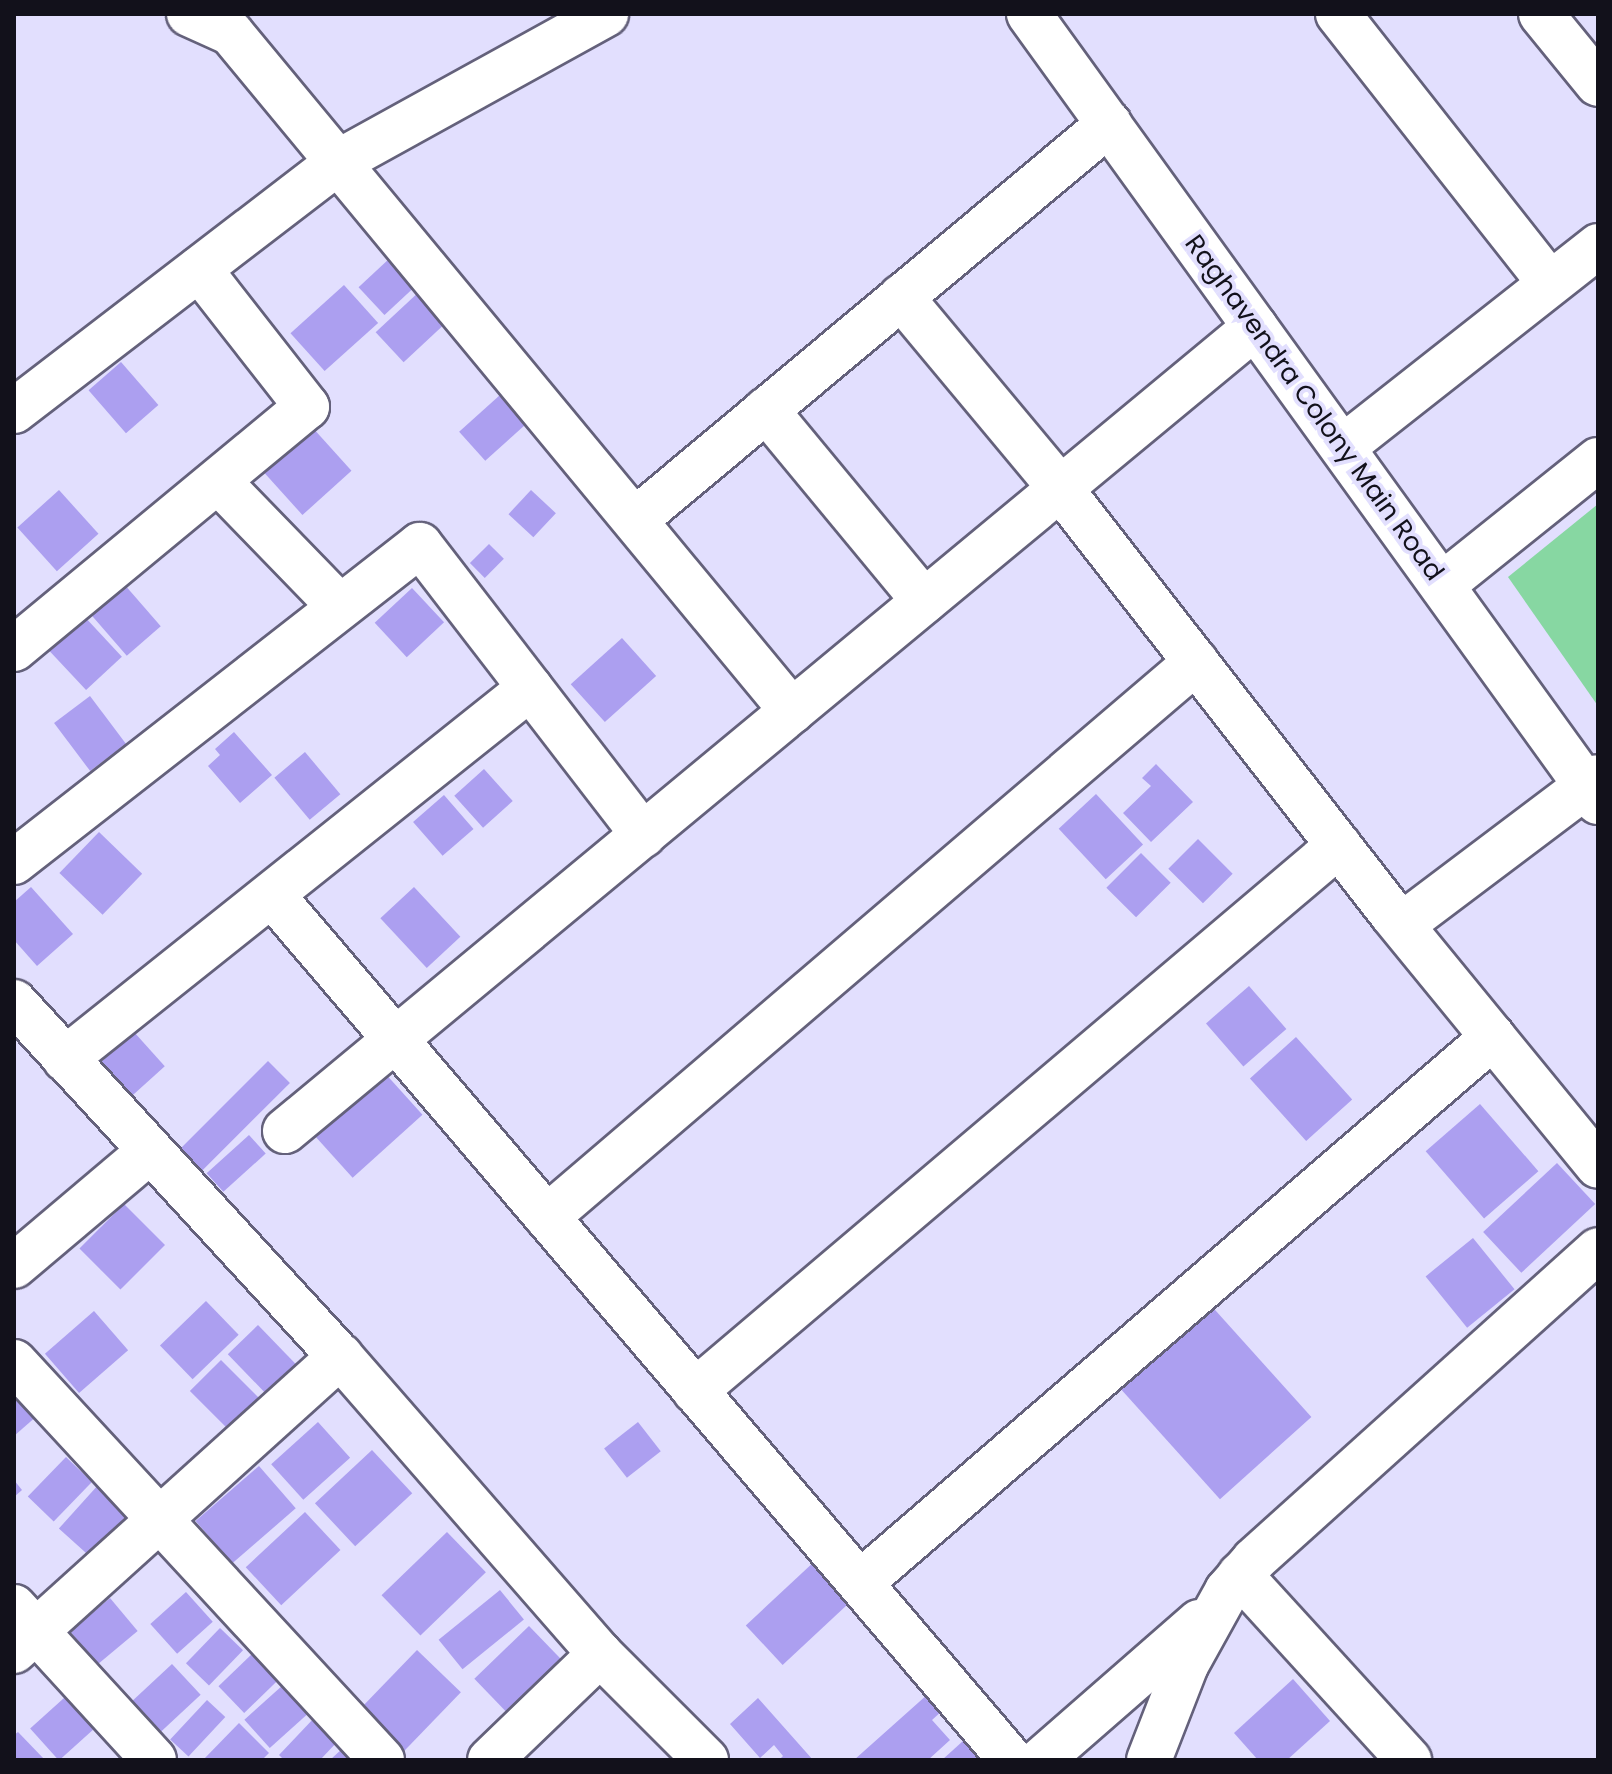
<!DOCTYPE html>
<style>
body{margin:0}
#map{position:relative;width:1612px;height:1774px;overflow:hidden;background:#e2dffe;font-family:Poppins,sans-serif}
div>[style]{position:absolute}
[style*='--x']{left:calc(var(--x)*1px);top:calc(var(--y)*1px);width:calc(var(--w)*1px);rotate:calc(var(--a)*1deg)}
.green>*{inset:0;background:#87d7a2}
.building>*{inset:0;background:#ac9ff0;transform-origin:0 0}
.roads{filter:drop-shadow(2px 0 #64617b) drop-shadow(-2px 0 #64617b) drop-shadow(0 2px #64617b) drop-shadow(0 -2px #64617b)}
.minor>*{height:44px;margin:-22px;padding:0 22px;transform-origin:22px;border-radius:22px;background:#fff}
span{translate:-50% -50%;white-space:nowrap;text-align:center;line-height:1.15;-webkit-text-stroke:8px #e2dffe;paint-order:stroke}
.street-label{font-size:26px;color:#12111b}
.frame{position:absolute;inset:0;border:16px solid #12111b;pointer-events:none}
</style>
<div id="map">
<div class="green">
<i style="clip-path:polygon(1598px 504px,1598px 706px,1508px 577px)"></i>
</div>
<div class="building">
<i style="left:390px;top:258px;width:38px;height:43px;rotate:47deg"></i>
<i style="left:344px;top:285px;width:51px;height:72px;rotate:48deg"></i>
<i style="left:421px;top:290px;width:41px;height:62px;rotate:47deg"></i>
<i style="left:121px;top:362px;width:57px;height:43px;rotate:49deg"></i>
<i style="left:500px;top:395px;width:39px;height:55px;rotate:48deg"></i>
<i style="left:312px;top:427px;width:59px;height:66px;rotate:48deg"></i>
<i style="left:59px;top:490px;width:59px;height:56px;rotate:48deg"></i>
<i style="left:531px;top:490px;width:34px;height:33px;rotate:43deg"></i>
<i style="left:489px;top:544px;width:21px;height:27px;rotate:45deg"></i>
<i style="left:124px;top:584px;width:56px;height:45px;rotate:49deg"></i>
<i style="left:412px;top:588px;width:47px;height:51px;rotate:47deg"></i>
<i style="left:83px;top:615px;width:57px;height:49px;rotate:47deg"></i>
<i style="left:622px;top:638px;width:51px;height:69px;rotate:48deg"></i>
<i style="left:90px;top:696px;width:60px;height:45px;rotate:53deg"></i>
<i style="clip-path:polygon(234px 732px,272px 775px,240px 803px,208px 766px,220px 755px,215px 749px)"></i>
<i style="left:305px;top:752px;width:55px;height:40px;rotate:50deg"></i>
<i style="clip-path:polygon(1156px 764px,1193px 802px,1151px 842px,1123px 813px,1151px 786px,1142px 778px)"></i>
<i style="left:484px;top:769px;width:43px;height:40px;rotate:48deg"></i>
<i style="left:1096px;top:794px;width:69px;height:51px;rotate:47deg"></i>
<i style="left:444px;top:795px;width:45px;height:41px;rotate:49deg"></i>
<i style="left:99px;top:832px;width:60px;height:57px;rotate:44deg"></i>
<i style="left:1198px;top:839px;width:49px;height:42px;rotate:45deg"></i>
<i style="left:1141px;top:853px;width:42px;height:49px;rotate:45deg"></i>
<i style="clip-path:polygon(31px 887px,73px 934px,37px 966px,14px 940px,14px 902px)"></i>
<i style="left:414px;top:887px;width:68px;height:46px;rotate:47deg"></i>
<i style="left:1249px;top:986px;width:57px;height:57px;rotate:49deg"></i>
<i style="left:134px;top:1032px;width:46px;height:44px;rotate:48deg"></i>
<i style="left:1296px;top:1037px;width:84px;height:62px;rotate:48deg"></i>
<i style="left:268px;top:1061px;width:31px;height:130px;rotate:45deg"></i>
<i style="left:383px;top:1071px;width:59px;height:94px;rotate:48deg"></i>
<i style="left:1480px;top:1104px;width:89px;height:72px;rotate:49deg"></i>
<i style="left:249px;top:1135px;width:25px;height:57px;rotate:48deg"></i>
<i style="left:1557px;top:1163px;width:56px;height:101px;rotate:47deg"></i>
<i style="left:124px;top:1204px;width:58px;height:63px;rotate:45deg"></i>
<i style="left:1473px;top:1238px;width:66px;height:61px;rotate:51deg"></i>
<i style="left:206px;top:1301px;width:47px;height:64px;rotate:46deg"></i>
<i style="left:1207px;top:1301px;width:156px;height:123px;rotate:48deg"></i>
<i style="left:94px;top:1311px;width:52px;height:65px;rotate:49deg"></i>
<i style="left:258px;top:1325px;width:56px;height:42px;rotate:46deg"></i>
<i style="left:221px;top:1360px;width:58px;height:44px;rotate:45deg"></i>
<i style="clip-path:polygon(14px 1388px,38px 1415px,14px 1436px)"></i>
<i style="left:318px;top:1422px;width:48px;height:63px;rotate:48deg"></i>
<i style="left:638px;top:1422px;width:37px;height:43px;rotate:52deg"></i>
<i style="left:372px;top:1450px;width:59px;height:78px;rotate:47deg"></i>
<i style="left:66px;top:1457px;width:36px;height:55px;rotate:44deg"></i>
<i style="left:259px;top:1466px;width:56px;height:84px;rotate:49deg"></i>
<i style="clip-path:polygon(14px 1480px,22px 1490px,14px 1497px)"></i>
<i style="left:99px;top:1484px;width:46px;height:60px;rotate:42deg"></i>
<i style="left:305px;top:1512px;width:52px;height:81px;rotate:47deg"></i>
<i style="left:447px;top:1532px;width:56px;height:91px;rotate:46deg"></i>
<i style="left:816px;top:1560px;width:54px;height:96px;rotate:47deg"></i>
<i style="left:500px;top:1590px;width:38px;height:79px;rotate:51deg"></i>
<i style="left:186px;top:1592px;width:40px;height:48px;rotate:48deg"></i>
<i style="left:110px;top:1598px;width:43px;height:52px;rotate:50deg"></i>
<i style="left:529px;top:1626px;width:57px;height:76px;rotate:46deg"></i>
<i style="left:220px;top:1628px;width:32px;height:49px;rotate:44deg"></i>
<i style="left:417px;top:1650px;width:61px;height:82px;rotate:44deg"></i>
<i style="left:253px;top:1653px;width:37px;height:48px;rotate:46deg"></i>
<i style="left:172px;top:1664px;width:42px;height:54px;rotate:47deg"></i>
<i style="clip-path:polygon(1293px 1679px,1330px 1721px,1287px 1760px,1258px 1760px,1234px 1733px)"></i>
<i style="left:283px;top:1685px;width:38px;height:52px;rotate:48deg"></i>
<i style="left:74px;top:1689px;width:43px;height:59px;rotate:48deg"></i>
<i style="clip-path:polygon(928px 1694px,943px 1710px,932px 1720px,950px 1740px,928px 1760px,854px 1760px)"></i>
<i style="clip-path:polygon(758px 1698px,813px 1760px,779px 1760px,783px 1756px,774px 1745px,760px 1758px,730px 1724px)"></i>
<i style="left:207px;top:1700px;width:25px;height:54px;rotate:43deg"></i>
<i style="clip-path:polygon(315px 1717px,339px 1740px,320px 1760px,284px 1760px,279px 1755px)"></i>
<i style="clip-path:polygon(239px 1723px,269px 1753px,262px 1760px,203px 1760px)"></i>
<i style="clip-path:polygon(974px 1731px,999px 1760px,942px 1760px)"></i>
<i style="clip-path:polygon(18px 1732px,45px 1760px,14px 1760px,14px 1735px)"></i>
<i style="clip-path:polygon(343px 1748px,355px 1760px,330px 1760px)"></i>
</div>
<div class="roads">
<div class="minor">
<i style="--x:189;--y:14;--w:46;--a:24.3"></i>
<i style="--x:231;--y:33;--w:880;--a:50.39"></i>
<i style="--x:1029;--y:14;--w:972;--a:54.17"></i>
<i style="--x:1338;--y:14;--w:342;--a:51.8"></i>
<i style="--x:1541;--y:14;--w:90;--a:50.8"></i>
<i style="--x:901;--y:297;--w:249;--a:50.2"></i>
<i style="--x:1060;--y:488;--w:540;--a:52.07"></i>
<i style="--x:1392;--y:914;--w:325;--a:50.7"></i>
<i style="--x:766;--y:410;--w:248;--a:50.4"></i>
<i style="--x:14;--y:411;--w:411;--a:-37.5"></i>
<i style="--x:340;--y:161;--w:304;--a:-28.9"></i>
<i style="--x:1343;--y:447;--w:325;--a:-38.2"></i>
<i style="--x:218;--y:481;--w:175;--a:45.9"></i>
<i style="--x:635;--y:520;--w:618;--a:-39.88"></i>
<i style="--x:1442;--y:585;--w:200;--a:-38.7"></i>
<i style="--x:14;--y:649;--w:380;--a:-39.6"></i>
<i style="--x:307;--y:407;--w:175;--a:-128"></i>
<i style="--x:14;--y:862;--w:515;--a:-37.98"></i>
<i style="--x:420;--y:545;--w:366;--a:52.4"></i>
<i style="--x:272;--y:895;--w:1138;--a:49.49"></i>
<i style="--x:1403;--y:924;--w:244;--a:-37"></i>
<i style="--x:14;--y:1002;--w:481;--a:47.4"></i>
<i style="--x:340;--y:1356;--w:395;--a:48.9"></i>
<i style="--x:600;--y:1654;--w:150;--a:45"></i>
<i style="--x:65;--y:1059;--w:595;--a:-38.58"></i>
<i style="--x:285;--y:1131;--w:1260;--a:-39.65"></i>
<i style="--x:547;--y:1217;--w:854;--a:-40.54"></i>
<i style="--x:14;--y:1266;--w:178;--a:-40.2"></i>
<i style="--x:14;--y:1362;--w:542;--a:47.24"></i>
<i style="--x:695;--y:1391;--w:844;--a:-40.29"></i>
<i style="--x:1240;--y:1575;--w:251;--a:47.6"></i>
<i style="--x:860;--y:1583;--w:836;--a:-40.78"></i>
<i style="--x:14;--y:1607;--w:207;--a:47.5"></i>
<i style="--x:14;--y:1651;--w:440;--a:-42.1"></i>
<i style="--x:490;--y:1760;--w:153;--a:-43.9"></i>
<i style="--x:1041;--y:1760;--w:210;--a:-41.1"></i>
<i style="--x:1149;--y:1760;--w:102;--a:-68.7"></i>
<i style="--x:1186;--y:1665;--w:85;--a:-61"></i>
<i style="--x:1227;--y:1591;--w:41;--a:-48.9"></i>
<i style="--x:1254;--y:1560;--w:463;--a:-42"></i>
</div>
</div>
<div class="street-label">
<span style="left:1314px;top:408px;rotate:54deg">Raghavendra Colony Main Road</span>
</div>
<div class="frame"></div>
</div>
